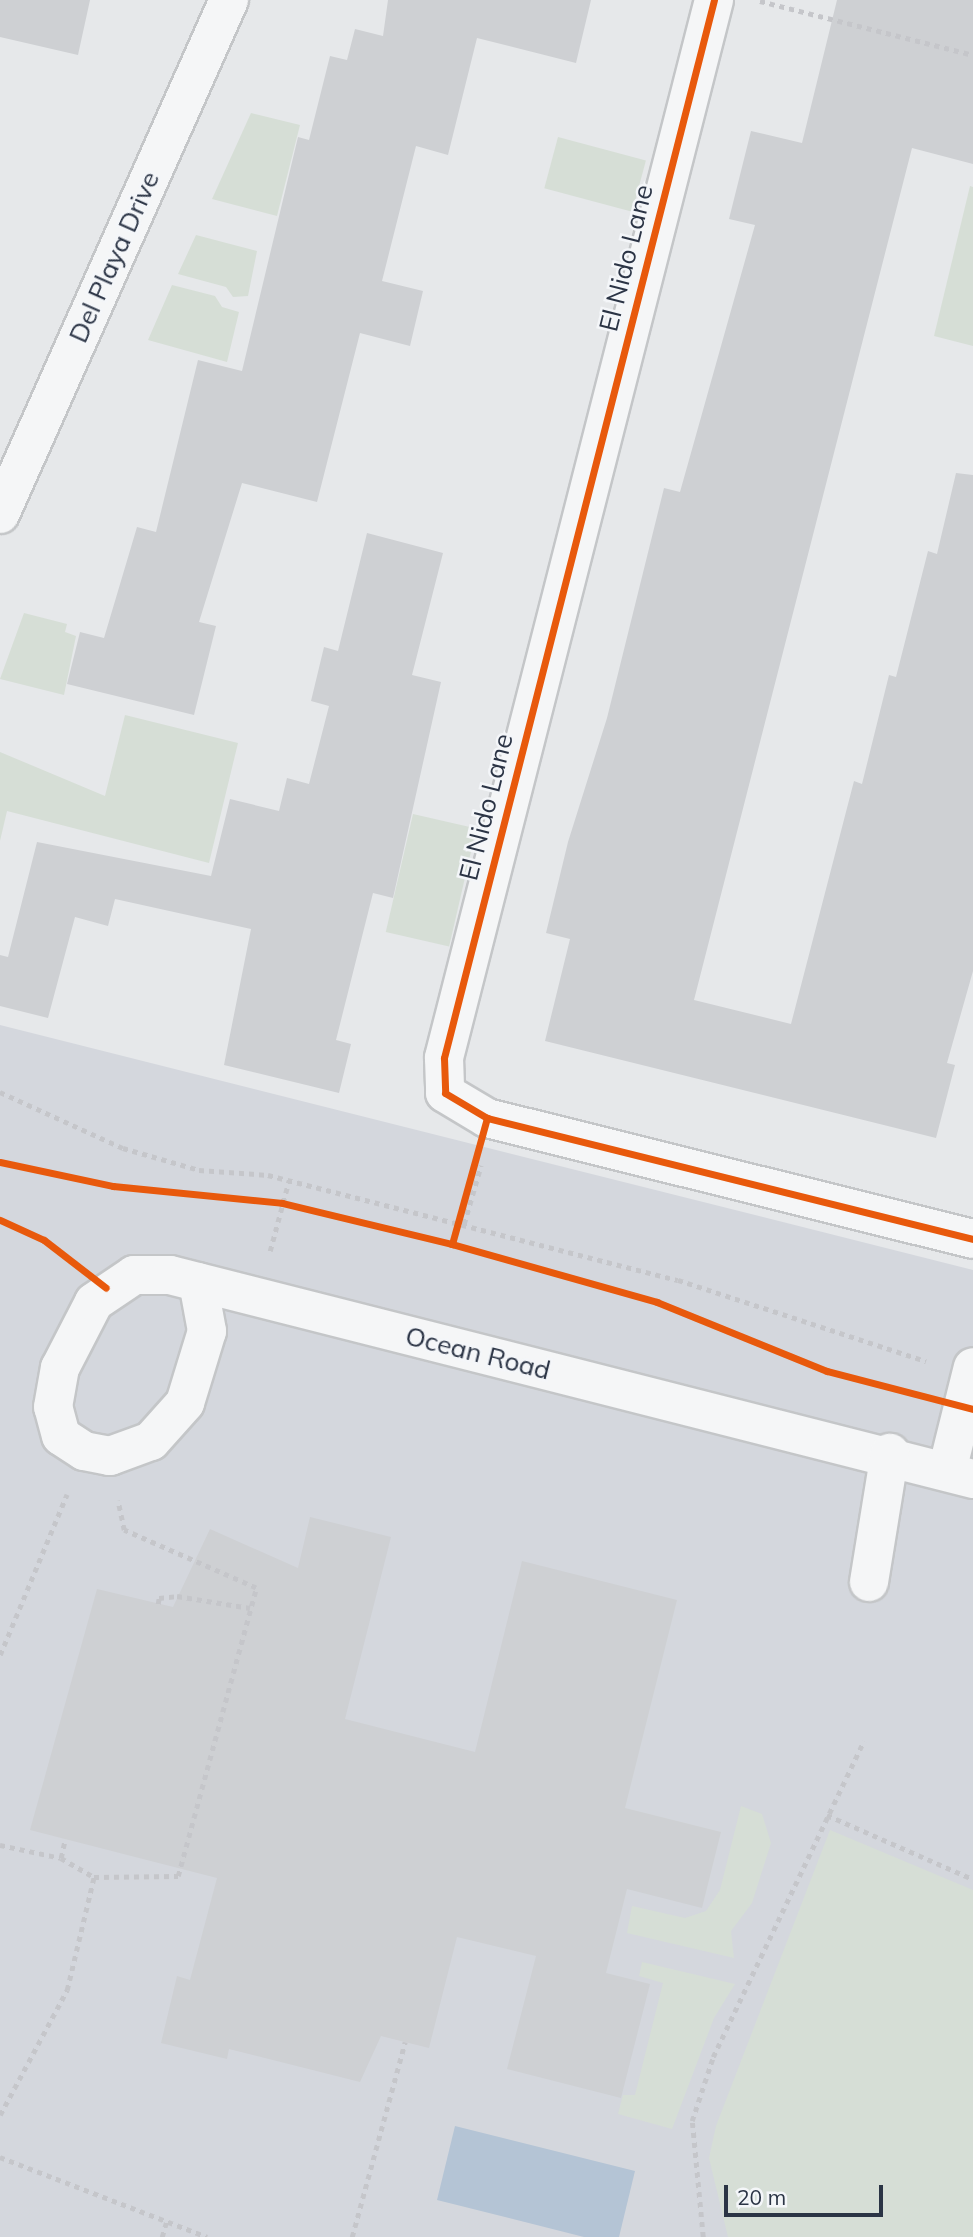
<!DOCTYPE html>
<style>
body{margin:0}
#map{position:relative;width:973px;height:2237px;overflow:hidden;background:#e6e8ea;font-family:Mulish,sans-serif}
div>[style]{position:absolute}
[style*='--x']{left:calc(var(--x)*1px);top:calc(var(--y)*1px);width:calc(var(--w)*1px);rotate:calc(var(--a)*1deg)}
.built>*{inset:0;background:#d4d7dd}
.green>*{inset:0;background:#d6ded6;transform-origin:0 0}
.water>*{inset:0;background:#b4c4d5}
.building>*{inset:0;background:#ced0d3}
.path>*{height:4.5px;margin-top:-2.25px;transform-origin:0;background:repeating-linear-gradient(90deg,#c5c6ca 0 5px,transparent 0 10px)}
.roads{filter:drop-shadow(2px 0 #c4c6c8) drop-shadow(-2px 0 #c4c6c8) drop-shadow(0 2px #c4c6c8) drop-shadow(0 -2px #c4c6c8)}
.minor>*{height:38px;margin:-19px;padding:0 19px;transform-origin:19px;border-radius:19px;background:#f5f6f7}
.cycleway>*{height:7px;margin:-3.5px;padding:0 3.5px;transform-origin:3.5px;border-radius:3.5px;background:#e8590c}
span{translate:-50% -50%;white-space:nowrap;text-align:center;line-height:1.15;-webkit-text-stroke:5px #f4f6f9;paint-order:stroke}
.street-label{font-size:26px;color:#2b3445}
.scale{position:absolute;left:724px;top:2185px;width:159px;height:32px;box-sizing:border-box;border:4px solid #2b3445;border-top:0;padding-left:9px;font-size:21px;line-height:24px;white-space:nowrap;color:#2b3445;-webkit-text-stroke:5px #f4f6f9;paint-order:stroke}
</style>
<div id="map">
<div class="built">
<i style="clip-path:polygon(0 1025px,973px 1270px,973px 2237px,0 2237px)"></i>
</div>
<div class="green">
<i style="clip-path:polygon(251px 113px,300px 125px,277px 216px,212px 199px)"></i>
<i style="left:558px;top:137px;width:91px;height:53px;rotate:15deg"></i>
<i style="clip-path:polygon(970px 186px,973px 187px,973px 346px,934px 336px)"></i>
<i style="clip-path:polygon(196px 235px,257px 251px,248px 296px,233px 297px,226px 287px,178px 274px)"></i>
<i style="clip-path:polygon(172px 285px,215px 296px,222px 307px,239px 312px,227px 362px,148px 340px)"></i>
<i style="clip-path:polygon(24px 613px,67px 624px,65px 632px,76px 636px,64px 695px,0 679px)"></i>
<i style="clip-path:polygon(125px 715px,238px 743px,209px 863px,7px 811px,0 841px,0 752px,105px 796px)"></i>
<i style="left:413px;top:814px;width:65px;height:121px;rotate:13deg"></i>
<i style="clip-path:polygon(741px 1806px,762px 1814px,771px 1843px,752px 1903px,731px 1931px,734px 1958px,627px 1933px,632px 1906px,685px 1918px,706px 1911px,720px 1890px)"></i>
<i style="clip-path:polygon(830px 1830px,973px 1890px,973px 2237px,728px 2237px,709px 2158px,716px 2126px)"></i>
<i style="clip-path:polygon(642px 1962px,735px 1984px,714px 2018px,672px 2129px,618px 2114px,623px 2095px,635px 2095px,663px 1983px,639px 1976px)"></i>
</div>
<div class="water">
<i style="clip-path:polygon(455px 2126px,635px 2171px,619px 2237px,584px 2237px,437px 2200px)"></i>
</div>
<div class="building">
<i style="clip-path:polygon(0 0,90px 0,78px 55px,0 37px)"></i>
<i style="clip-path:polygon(388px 0,591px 0,576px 63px,477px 38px,448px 155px,416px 146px,382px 281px,423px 291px,410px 346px,360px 333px,317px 502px,242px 483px,199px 622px,216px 626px,194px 715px,67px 684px,80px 632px,104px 638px,137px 527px,156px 532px,198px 360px,242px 371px,298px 137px,309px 140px,330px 56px,347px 60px,355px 29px,383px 36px)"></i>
<i style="clip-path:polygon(837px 0,973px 0,973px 164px,912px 148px,694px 1000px,791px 1024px,854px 781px,862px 784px,889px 675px,896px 677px,928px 551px,937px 554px,956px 473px,973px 475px,973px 971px,947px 1063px,955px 1065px,936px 1138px,545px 1041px,570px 939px,546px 933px,568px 842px,607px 718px,664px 488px,680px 492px,755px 225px,729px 219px,751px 131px,802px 143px)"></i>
<i style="clip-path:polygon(367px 533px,443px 553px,412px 675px,441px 682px,393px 898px,373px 893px,336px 1040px,351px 1044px,339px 1093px,224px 1065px,251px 929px,115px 899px,108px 926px,75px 917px,48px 1018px,0 1006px,0 955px,8px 957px,37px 842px,211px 876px,230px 799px,279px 811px,287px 778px,309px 784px,329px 706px,311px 701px,324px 647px,338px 651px)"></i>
<i style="clip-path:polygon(310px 1517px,391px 1537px,345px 1719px,475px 1752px,522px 1561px,677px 1600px,625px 1808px,721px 1832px,702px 1908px,627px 1889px,606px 1973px,650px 1984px,621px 2098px,507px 2069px,536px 1956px,457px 1937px,429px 2048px,381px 2036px,360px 2082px,229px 2049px,227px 2059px,161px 2043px,177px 1976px,190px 1980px,217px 1878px,30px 1830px,97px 1589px,173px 1607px,210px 1529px,298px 1568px)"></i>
</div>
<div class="path">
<i style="--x:760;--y:1;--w:220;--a:14.2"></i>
<i style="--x:0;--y:1092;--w:135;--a:24.5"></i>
<i style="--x:123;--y:1148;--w:79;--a:16.1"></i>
<i style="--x:199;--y:1170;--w:69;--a:4.1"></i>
<i style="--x:268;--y:1175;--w:423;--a:14.4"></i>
<i style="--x:678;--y:1280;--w:261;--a:18.1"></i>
<i style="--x:464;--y:1224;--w:61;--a:-73.9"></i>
<i style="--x:270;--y:1251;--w:73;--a:-75"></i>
<i style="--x:158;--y:1604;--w:6;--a:-81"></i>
<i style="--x:159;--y:1598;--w:18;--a:-6"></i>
<i style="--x:177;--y:1596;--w:74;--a:9.3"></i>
<i style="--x:0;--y:1655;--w:174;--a:-67.4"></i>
<i style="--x:827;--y:1815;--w:159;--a:23.7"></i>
<i style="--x:0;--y:1845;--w:62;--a:12"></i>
<i style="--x:61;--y:1858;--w:38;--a:30"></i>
<i style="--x:94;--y:1877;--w:84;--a:-0.7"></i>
<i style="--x:178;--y:1876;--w:298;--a:-74.8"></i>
<i style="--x:256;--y:1588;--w:144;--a:-156.3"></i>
<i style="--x:124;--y:1530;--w:30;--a:-102"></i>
<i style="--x:61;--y:1858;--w:19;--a:-78"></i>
<i style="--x:0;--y:2115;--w:142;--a:-61.8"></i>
<i style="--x:67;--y:1990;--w:116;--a:-76.6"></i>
<i style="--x:0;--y:2157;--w:222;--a:21.1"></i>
<i style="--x:162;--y:2237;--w:15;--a:-74"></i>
<i style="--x:352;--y:2237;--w:202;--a:-74.8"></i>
<i style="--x:703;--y:2237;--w:117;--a:-95.4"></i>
<i style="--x:692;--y:2121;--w:67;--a:-71.8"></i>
<i style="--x:713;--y:2057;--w:350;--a:-64.5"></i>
</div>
<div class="roads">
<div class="minor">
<i style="--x:714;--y:0;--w:1092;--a:104.32"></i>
<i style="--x:444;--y:1058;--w:35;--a:88"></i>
<i style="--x:445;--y:1093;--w:49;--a:30.8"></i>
<i style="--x:487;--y:1118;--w:501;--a:13.98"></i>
<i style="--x:0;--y:514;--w:563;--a:-65.99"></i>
<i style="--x:198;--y:1282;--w:50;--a:79.6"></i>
<i style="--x:207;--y:1331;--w:75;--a:107"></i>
<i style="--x:185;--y:1403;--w:51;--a:131.8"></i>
<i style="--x:151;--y:1441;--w:44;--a:159.9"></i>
<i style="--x:110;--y:1456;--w:26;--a:-169"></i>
<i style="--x:84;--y:1451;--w:27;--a:-147"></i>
<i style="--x:61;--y:1436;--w:30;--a:-105"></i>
<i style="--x:53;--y:1407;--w:40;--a:-80"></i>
<i style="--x:60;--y:1368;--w:74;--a:-62.7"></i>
<i style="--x:94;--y:1302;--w:48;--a:-34"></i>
<i style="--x:134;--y:1275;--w:36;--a:0"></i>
<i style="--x:170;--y:1275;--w:829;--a:14.25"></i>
<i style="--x:947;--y:1471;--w:107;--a:-76"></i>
<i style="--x:869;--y:1582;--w:131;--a:-80.8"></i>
</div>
</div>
<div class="cycleway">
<i style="--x:714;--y:0;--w:1092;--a:104.32"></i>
<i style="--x:444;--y:1058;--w:35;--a:88"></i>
<i style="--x:445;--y:1093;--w:49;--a:30.8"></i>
<i style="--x:487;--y:1118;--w:501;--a:13.98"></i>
<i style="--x:0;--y:1162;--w:116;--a:12"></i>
<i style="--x:113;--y:1186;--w:170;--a:5.7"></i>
<i style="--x:282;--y:1203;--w:175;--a:13.6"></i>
<i style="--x:452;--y:1244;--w:213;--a:15.8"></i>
<i style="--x:657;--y:1302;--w:183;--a:22.1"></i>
<i style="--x:827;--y:1371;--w:151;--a:14.6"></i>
<i style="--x:0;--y:1220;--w:48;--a:24.4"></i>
<i style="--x:44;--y:1240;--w:78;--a:37.7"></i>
<i style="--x:452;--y:1244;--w:131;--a:-74.5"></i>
</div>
<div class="street-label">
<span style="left:114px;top:257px;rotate:-66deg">Del Playa Drive</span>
<span style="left:626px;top:258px;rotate:-76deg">El Nido Lane</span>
<span style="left:486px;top:807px;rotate:-76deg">El Nido Lane</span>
<span style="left:478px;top:1353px;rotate:14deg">Ocean Road</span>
</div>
<div class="scale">20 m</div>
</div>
